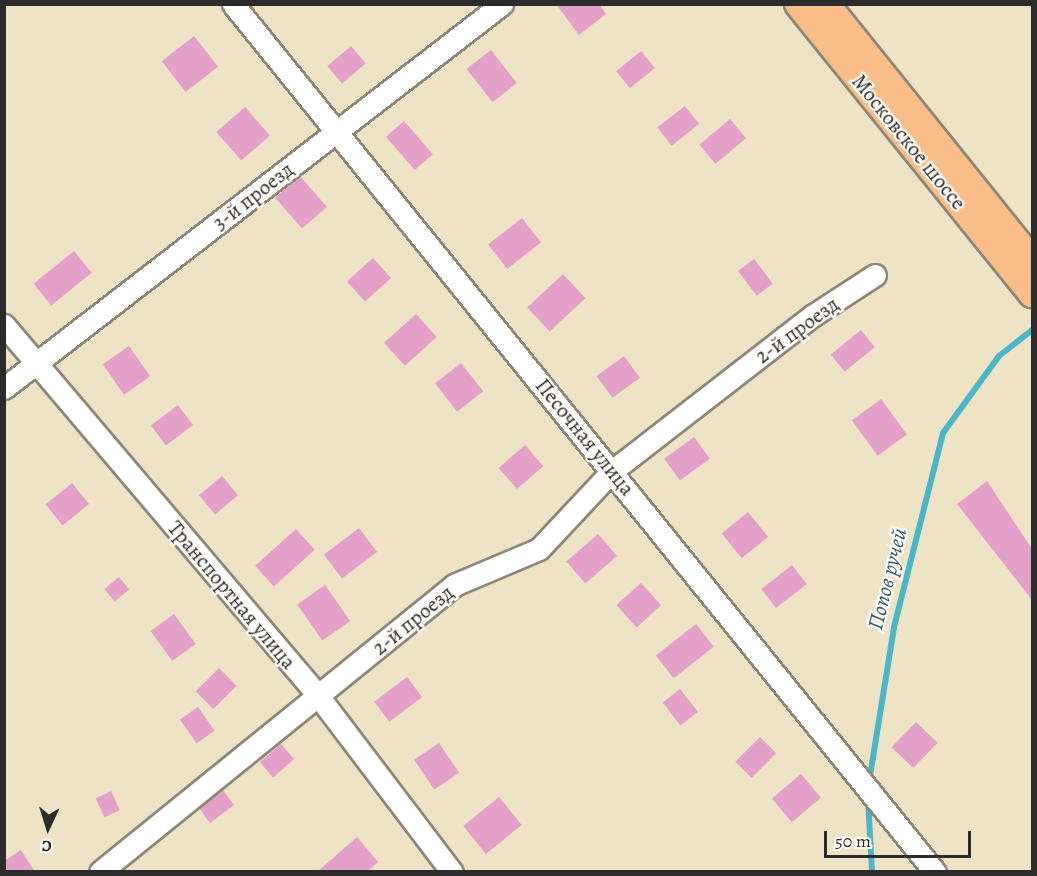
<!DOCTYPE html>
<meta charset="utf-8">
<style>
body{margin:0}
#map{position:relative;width:1037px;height:876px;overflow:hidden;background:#efe3c6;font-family:Alegreya,serif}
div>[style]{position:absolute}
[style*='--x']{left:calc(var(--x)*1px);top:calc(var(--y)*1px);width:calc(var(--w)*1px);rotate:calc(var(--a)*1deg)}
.stream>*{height:6px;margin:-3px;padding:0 3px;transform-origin:3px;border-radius:3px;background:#4cb6c9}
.building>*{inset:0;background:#e3a1ca;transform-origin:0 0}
.roads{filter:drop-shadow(2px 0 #8d8778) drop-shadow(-2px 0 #8d8778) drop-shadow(0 2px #8d8778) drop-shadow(0 -2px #8d8778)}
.minor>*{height:21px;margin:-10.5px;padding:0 10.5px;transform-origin:10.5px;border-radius:10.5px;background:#fff}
.major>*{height:26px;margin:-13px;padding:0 13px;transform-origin:13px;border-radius:13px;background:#f8bd88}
span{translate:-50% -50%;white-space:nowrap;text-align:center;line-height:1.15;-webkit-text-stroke:4.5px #fdfcf7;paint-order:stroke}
.street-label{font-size:21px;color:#2b2b2b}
.water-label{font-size:22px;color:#375c62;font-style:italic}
.frame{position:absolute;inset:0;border:6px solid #2b2b2b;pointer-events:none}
.north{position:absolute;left:18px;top:798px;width:60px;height:60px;-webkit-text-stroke:4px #fdfcf7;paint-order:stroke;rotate:184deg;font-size:16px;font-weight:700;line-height:24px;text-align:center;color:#2b2b2b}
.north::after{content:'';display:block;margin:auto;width:21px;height:27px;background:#2b2b2b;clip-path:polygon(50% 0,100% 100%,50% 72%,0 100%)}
.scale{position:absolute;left:824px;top:831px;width:147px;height:27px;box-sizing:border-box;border:3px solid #2b2b2b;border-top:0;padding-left:8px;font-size:18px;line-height:21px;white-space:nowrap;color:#2b2b2b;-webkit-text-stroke:4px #fdfcf7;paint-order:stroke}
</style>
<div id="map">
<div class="stream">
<i style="--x:869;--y:782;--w:157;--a:-80.8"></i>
<i style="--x:894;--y:627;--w:200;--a:-75.8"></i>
<i style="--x:943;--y:433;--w:95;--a:-54"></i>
<i style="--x:999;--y:356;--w:42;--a:-38.2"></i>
<i style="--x:868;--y:798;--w:74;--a:86.9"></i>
</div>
<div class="building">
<i style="clip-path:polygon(556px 4px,599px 4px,606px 14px,579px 35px)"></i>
<i style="left:194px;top:36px;width:39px;height:41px;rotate:52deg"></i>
<i style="left:351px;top:46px;width:23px;height:31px;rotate:50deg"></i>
<i style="left:491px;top:50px;width:42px;height:31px;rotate:52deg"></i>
<i style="left:641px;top:51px;width:22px;height:32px;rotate:51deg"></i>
<i style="left:685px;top:106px;width:23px;height:35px;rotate:52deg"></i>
<i style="left:245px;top:107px;width:38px;height:38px;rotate:49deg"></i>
<i style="left:730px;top:119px;width:25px;height:40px;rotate:50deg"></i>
<i style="left:404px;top:121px;width:44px;height:24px;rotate:49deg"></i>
<i style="left:300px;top:176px;width:41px;height:33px;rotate:49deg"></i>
<i style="left:522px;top:218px;width:31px;height:43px;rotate:52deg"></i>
<i style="left:74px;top:251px;width:28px;height:52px;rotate:51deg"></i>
<i style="left:373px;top:258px;width:27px;height:35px;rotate:48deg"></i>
<i style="left:754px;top:259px;width:31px;height:20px;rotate:53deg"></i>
<i style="left:563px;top:274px;width:33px;height:49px;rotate:47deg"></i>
<i style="left:416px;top:314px;width:31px;height:43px;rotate:48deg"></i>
<i style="left:861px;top:330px;width:22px;height:39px;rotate:51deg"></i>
<i style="left:129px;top:346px;width:37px;height:32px;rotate:55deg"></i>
<i style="left:624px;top:356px;width:27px;height:34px;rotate:54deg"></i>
<i style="left:461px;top:363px;width:36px;height:33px;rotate:52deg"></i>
<i style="left:881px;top:399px;width:44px;height:36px;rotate:54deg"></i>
<i style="left:178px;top:405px;width:25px;height:34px;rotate:53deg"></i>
<i style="left:694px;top:437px;width:27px;height:37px;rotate:54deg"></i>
<i style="left:525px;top:445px;width:28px;height:35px;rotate:49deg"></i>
<i style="left:222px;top:476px;width:25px;height:30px;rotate:50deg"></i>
<i style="clip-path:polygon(987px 481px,1032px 549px,1032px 600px,957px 504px)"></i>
<i style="left:72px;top:483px;width:27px;height:34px;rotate:51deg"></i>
<i style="left:748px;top:512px;width:32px;height:34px;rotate:51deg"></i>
<i style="left:359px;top:528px;width:30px;height:44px;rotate:53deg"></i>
<i style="left:296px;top:529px;width:28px;height:55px;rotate:48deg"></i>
<i style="left:598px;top:534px;width:29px;height:42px;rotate:49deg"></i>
<i style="left:792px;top:565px;width:24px;height:39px;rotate:52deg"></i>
<i style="left:119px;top:577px;width:16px;height:19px;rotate:50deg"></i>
<i style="left:641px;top:583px;width:30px;height:33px;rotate:48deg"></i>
<i style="left:325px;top:585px;width:44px;height:34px;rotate:55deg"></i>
<i style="left:174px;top:614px;width:37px;height:29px;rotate:54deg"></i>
<i style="left:696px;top:624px;width:29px;height:51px;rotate:52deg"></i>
<i style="left:219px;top:668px;width:25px;height:33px;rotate:45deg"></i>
<i style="left:407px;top:677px;width:25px;height:41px;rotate:53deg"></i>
<i style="left:680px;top:689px;width:29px;height:22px;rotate:52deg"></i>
<i style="left:198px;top:707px;width:29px;height:22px;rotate:55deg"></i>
<i style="left:916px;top:722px;width:30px;height:35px;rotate:44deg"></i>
<i style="left:760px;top:737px;width:23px;height:35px;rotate:45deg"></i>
<i style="left:439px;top:743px;width:36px;height:30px;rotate:56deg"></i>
<i style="left:281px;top:744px;width:20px;height:28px;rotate:49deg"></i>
<i style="left:801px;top:774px;width:31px;height:38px;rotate:50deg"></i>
<i style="left:222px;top:789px;width:20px;height:30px;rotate:53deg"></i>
<i style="left:111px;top:791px;width:21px;height:17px;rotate:65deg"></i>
<i style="left:499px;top:797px;width:36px;height:46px;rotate:51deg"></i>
<i style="clip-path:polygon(357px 837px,378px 862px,367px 872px,317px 872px)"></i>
<i style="clip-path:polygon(21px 850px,35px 872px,4px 872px,4px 861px)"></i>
</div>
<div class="roads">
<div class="minor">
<i style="--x:233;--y:4;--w:1116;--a:51.04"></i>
<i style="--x:4;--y:325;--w:487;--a:49.7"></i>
<i style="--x:319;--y:697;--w:220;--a:52.8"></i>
<i style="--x:4;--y:388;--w:629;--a:-37.64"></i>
<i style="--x:100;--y:872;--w:456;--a:-39"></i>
<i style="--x:454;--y:585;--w:92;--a:-23"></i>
<i style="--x:539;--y:549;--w:107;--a:-46.9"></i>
<i style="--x:612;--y:471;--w:253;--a:-37.8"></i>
<i style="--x:812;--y:316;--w:75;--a:-33.1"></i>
</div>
<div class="major">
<i style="--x:798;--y:4;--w:373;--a:51.1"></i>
<i style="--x:826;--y:4;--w:329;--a:51.2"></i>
</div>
</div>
<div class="street-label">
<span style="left:909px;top:142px;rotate:51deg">Московское шоссе</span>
<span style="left:253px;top:196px;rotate:-38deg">3-й проезд</span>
<span style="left:797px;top:330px;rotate:-36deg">2-й проезд</span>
<span style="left:585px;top:437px;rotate:51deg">Песочная улица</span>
<span style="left:232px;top:595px;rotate:50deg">Транспортная улица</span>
<span style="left:413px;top:620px;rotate:-39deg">2-й проезд</span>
</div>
<div class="water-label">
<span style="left:888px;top:579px;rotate:-76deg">Попов ручей</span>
</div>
<div class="frame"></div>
<div class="north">С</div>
<div class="scale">50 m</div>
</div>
